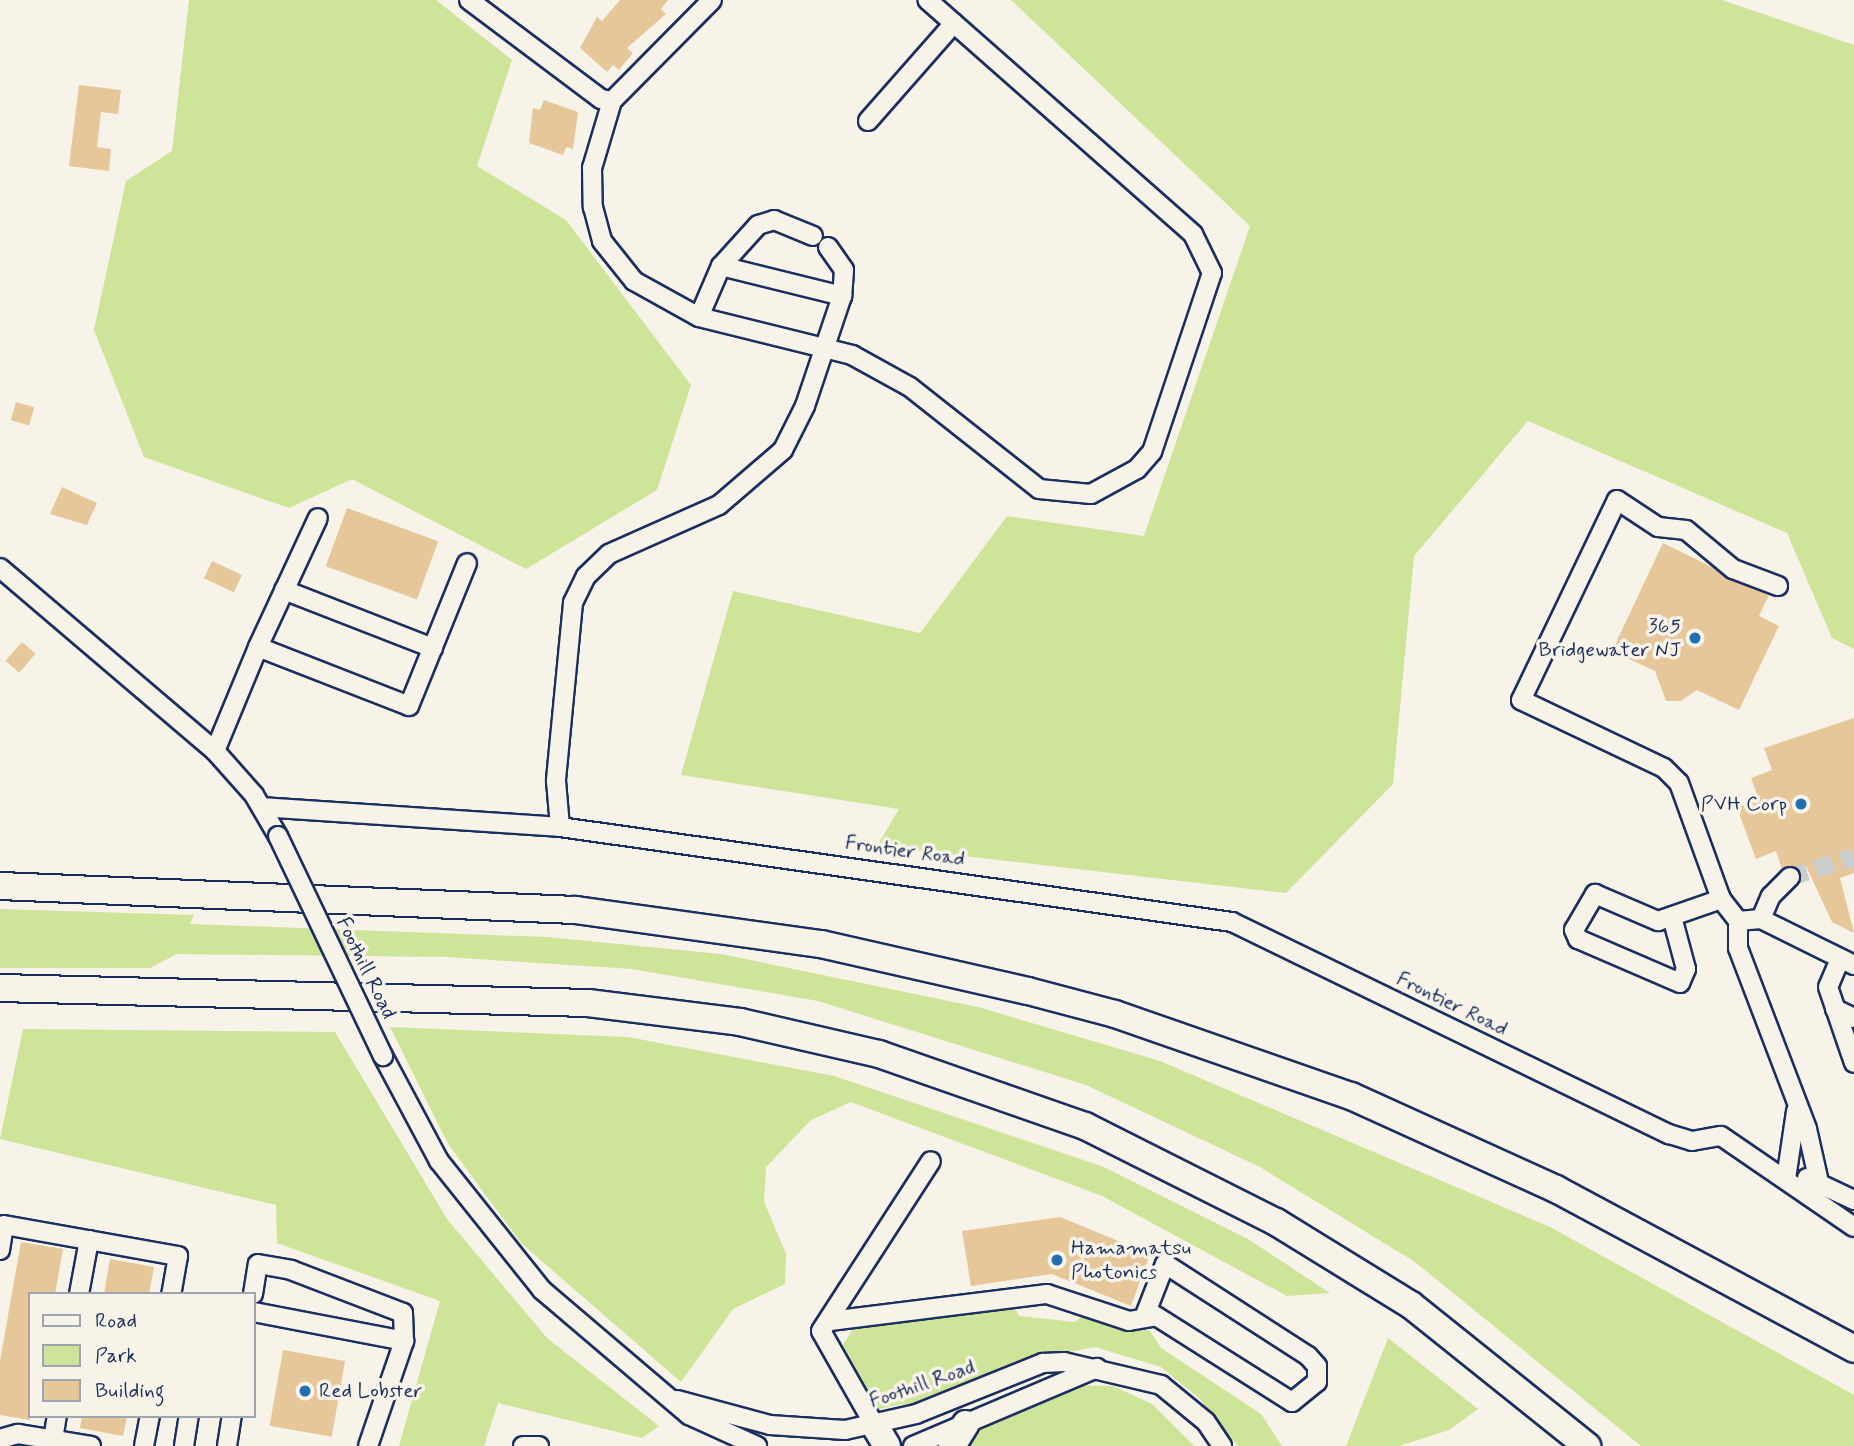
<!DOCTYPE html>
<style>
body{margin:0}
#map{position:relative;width:1854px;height:1446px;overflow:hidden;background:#f7f3e8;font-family:Mynerve,sans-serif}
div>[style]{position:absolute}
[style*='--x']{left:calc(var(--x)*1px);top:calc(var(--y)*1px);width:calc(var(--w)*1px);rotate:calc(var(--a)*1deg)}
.green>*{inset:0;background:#cee499}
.building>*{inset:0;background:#e6c799;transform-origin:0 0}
.minor-tunnel>*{height:18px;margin-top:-9px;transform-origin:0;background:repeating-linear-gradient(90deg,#cbcccc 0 18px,transparent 0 27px)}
.roads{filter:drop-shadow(2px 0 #1b2f5e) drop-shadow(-2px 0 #1b2f5e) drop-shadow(0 2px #1b2f5e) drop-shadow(0 -2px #1b2f5e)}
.minor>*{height:18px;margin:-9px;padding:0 9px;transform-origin:9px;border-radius:9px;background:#f7f3e8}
.highway>*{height:26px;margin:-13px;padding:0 13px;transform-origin:13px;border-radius:13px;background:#f7f3e8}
.bridges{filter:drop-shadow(2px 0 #1b2f5e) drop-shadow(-2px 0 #1b2f5e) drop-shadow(0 2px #1b2f5e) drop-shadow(0 -2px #1b2f5e)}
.minor-bridge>*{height:18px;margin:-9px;padding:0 9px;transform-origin:9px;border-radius:9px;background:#f7f3e8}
.dots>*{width:19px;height:19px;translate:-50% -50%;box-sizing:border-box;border:4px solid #f7f3e8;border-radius:50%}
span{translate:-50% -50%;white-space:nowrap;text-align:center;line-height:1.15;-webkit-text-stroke:7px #f7f3e8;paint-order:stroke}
.poi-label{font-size:21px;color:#1b2f5e}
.right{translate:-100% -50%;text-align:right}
.left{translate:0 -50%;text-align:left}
.street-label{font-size:21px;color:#1b2f5e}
.legend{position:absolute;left:28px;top:1292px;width:228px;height:126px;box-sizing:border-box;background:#f7f3e8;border:2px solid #9fa5b1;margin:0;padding:9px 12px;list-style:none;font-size:21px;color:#1b2f5e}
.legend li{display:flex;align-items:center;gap:14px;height:35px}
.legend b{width:35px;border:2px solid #9fa5b1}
</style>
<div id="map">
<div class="green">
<i style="clip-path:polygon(189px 0,436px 0,512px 60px,477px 166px,566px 220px,691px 385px,657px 490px,526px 569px,352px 479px,289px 508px,144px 457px,94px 330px,126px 181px,172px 151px)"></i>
<i style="clip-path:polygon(1011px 0,1722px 0,1854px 45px,1854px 649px,1832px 638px,1787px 533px,1528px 421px,1414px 556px,1393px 784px,1286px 893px,877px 846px,899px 809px,681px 775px,733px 591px,920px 633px,1007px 516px,1144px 536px,1250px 226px)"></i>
<i style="clip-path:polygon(0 909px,194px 915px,190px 924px,547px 937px,721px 954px,978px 1007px,1160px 1061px,1550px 1227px,1854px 1395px,1854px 1446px,1641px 1446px,1415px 1262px,1260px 1167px,1086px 1085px,818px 1001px,632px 969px,446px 957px,177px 954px,150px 968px,0 968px)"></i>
<i style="clip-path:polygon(390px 1027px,628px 1037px,834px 1076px,1104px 1167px,1248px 1239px,1330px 1293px,1287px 1296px,1102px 1196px,851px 1102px,811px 1120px,766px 1167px,764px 1202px,786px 1254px,785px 1284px,733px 1309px,681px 1382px,521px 1243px,448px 1144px)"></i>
<i style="clip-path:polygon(23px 1029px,335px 1032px,447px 1219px,547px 1338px,659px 1426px,642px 1438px,498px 1403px,484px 1446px,399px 1446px,440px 1301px,277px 1243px,276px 1205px,0 1139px)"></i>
<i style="clip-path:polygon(1013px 1304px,1019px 1316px,1075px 1322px,1087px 1312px,1150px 1331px,1161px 1348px,1261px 1414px,1282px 1446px,1238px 1446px,1200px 1399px,1161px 1367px,1095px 1347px,1021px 1361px,906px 1409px,903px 1404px,879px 1409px,843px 1345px,855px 1326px)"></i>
<i style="clip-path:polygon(1388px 1338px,1478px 1409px,1449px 1430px,1399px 1446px,1346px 1446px)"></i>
<i style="clip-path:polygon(1072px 1385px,1113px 1386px,1152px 1404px,1194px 1446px,967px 1446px,981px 1426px)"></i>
</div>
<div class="building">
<i style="clip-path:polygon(620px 0,668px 0,661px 9px,666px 14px,627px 48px,633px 53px,619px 70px,613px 65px,607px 72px,580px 48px,597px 17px,602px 21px)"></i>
<i style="clip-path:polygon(79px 85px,121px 90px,118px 114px,101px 112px,97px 147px,111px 149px,109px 171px,69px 166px)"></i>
<i style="clip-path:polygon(544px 100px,578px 112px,573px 149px,566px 147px,563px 155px,529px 143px,533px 108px,540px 110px)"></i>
<i style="left:16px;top:402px;width:19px;height:19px;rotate:16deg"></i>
<i style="clip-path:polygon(62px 487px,97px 503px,87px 525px,50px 514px)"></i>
<i style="left:347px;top:508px;width:97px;height:62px;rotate:20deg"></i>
<i style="clip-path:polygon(1663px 543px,1769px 595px,1759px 616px,1779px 626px,1739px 710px,1697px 690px,1681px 701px,1666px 701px,1655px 671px,1612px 651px)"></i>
<i style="left:212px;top:561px;width:33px;height:19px;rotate:25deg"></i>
<i style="left:22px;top:642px;width:18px;height:25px;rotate:41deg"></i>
<i style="clip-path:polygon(1854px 718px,1854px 873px,1840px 878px,1854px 933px,1832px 922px,1806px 866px,1782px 869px,1776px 851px,1756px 859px,1737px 808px,1759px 800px,1751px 778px,1772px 770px,1764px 748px)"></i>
<i style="clip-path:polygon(1060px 1217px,1150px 1254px,1131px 1306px,1052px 1274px,971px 1286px,962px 1231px)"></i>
<i style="clip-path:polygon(21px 1242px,63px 1249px,55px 1294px,30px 1294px,30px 1420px,0 1415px,0 1361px)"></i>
<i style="clip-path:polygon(110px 1259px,154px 1267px,149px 1294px,104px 1294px)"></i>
<i style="left:283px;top:1350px;width:63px;height:77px;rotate:10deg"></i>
<i style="clip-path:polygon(82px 1416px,127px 1416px,123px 1436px,80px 1428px)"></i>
</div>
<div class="minor-tunnel">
<i style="--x:1790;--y:877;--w:67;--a:-17.4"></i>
</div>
<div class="roads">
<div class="minor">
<i style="--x:469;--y:0;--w:165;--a:36.9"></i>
<i style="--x:601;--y:99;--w:11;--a:10"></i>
<i style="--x:612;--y:101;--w:142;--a:-45.3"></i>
<i style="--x:612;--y:101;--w:70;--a:106.6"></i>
<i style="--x:592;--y:168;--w:39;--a:89"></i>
<i style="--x:593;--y:207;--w:35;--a:75"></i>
<i style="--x:602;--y:241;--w:51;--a:51.3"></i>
<i style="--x:634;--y:281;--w:74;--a:29"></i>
<i style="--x:699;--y:317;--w:158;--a:13.9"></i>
<i style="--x:852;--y:355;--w:66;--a:28.9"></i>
<i style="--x:910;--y:387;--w:164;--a:38.3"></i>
<i style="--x:1039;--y:489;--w:52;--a:5.5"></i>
<i style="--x:1091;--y:494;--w:52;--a:-28.5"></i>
<i style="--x:1137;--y:469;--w:23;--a:-49"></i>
<i style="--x:1152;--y:452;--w:189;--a:-71.5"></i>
<i style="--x:1212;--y:273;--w:43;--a:-116"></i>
<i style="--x:1193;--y:234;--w:354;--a:-138.6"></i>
<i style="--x:868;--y:121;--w:130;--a:-48.7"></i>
<i style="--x:828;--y:247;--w:28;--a:55"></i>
<i style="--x:844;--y:270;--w:26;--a:94"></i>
<i style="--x:842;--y:296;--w:116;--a:108.6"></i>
<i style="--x:805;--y:406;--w:49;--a:116.6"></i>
<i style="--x:783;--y:450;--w:84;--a:139.3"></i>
<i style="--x:719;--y:505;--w:120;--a:156"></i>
<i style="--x:609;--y:554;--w:32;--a:136"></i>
<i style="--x:586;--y:576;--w:30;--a:116"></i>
<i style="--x:573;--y:603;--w:179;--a:95.5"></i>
<i style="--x:556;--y:781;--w:46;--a:85"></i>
<i style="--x:560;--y:827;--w:679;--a:8.05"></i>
<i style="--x:1232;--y:922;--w:486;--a:25.9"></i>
<i style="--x:1669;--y:1134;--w:24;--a:17"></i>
<i style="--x:1692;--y:1141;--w:29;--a:-10"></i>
<i style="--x:1721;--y:1136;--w:161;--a:34.4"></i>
<i style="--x:721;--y:266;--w:125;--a:13.9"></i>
<i style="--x:699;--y:317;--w:56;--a:-66.7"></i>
<i style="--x:721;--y:266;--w:55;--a:-47.9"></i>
<i style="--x:758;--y:225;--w:17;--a:-17"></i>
<i style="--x:774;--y:220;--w:42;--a:22.3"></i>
<i style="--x:0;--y:568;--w:282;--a:40.4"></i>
<i style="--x:215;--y:751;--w:59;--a:48.4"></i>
<i style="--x:254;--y:795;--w:48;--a:59.7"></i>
<i style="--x:1778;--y:586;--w:48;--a:-159.3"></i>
<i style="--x:1733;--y:569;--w:61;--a:-140.3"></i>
<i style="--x:1686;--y:530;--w:28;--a:-174"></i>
<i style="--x:1658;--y:527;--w:49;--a:-146.6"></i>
<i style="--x:1617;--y:500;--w:222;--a:115.6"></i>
<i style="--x:1521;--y:700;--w:158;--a:25.4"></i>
<i style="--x:1664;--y:768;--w:21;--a:45"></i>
<i style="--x:1679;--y:783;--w:123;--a:70.1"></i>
<i style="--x:1721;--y:899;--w:28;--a:52"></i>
<i style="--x:1738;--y:921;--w:27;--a:90"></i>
<i style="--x:1738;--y:948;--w:194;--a:69.1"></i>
<i style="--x:1807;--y:1129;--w:50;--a:77.3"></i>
<i style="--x:284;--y:590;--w:160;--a:21.3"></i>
<i style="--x:258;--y:647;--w:142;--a:-65.1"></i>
<i style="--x:215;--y:751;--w:113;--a:-67.5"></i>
<i style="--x:258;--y:647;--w:162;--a:21.3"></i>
<i style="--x:409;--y:706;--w:154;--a:-67.9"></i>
<i style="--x:262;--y:807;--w:299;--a:3.8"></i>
<i style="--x:1672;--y:917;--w:54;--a:74.9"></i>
<i style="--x:1686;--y:969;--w:15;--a:113"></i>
<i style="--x:1680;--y:983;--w:111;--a:-156.7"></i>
<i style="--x:1578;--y:939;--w:10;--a:-114"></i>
<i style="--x:1574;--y:930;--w:42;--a:-59.7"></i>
<i style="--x:1595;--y:894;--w:69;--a:23.2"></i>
<i style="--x:1658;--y:921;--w:67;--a:-19.2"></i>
<i style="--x:1761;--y:919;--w:25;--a:-67"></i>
<i style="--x:1771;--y:896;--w:27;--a:-45"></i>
<i style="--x:1738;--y:921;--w:23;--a:-5"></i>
<i style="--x:1761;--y:919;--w:104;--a:26.3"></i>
<i style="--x:1840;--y:959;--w:30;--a:113"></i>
<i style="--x:1828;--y:987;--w:80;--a:71.1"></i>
<i style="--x:1835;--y:1009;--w:21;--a:25"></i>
<i style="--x:383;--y:1056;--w:119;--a:61.9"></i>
<i style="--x:439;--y:1161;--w:165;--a:51.4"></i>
<i style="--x:542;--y:1290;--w:193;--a:40.4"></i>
<i style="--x:689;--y:1415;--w:75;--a:24.5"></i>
<i style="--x:1807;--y:1178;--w:52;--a:25.1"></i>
<i style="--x:1786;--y:1179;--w:69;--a:-81.6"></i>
<i style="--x:0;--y:1250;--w:25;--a:-81"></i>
<i style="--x:4;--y:1225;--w:177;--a:10.1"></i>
<i style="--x:178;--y:1256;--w:39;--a:100"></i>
<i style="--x:79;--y:1294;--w:55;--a:-79.5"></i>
<i style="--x:253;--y:1294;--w:30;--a:-81"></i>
<i style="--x:258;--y:1264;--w:34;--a:10"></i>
<i style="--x:291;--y:1270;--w:120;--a:21"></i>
<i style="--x:403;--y:1313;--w:28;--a:88"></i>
<i style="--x:404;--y:1341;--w:111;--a:108.9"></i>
<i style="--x:254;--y:1312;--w:153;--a:10.9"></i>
<i style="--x:830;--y:1321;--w:219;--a:-7.1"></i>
<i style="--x:1047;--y:1294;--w:86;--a:18.2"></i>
<i style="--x:1129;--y:1321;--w:27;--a:-10"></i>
<i style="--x:1156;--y:1316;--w:161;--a:32.3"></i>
<i style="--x:1292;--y:1402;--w:32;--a:-39"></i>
<i style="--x:1317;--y:1382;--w:16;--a:-90"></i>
<i style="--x:1317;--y:1366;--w:13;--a:-132"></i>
<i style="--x:1308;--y:1356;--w:170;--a:-147.2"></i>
<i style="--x:1165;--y:1264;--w:55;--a:111.4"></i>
<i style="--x:677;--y:1400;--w:96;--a:15"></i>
<i style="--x:770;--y:1425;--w:75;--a:3.8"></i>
<i style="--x:845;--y:1430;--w:73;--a:-12.7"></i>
<i style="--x:916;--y:1414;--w:137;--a:-21.9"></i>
<i style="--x:1043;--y:1363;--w:21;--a:-3"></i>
<i style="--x:1064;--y:1362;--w:100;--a:13.3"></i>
<i style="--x:1161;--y:1385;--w:58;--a:39.4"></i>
<i style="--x:1206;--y:1422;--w:29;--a:56"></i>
<i style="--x:875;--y:1426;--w:109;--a:-119.6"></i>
<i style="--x:821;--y:1331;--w:202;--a:-57.1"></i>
<i style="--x:0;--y:1439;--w:19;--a:-16"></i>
<i style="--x:18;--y:1434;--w:74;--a:9.3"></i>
<i style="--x:53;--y:1440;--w:24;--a:-81"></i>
<i style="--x:144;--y:1446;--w:31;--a:-79"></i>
<i style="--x:184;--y:1446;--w:30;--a:-81"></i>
<i style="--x:227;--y:1446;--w:30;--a:-81"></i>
<i style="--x:523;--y:1446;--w:16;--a:0"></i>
<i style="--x:913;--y:1446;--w:200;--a:-23"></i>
</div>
<div class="highway">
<i style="--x:0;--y:886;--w:576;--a:2.39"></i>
<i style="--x:575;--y:910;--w:248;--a:7.9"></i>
<i style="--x:821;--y:944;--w:212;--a:12.8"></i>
<i style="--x:1028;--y:991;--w:90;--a:14.8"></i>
<i style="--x:1115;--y:1014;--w:250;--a:19.2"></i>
<i style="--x:1351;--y:1096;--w:225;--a:24.4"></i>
<i style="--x:1556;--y:1189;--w:338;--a:28.2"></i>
<i style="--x:0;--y:988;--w:588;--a:1.46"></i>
<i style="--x:588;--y:1003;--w:153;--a:7.1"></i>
<i style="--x:740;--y:1022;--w:143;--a:13"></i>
<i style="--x:879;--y:1054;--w:218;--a:19.3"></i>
<i style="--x:1085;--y:1126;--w:214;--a:26.7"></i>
<i style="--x:1276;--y:1222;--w:158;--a:31.6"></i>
<i style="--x:1411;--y:1305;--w:226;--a:38.7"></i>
<i style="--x:875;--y:1426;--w:23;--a:59"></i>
<i style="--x:952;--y:1446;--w:26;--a:-58"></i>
</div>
</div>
<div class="bridges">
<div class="minor-bridge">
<i style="--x:278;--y:836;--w:244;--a:64.5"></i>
</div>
</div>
<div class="dots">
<i style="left:1695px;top:638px;background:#1f6fb2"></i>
<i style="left:1801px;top:804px;background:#1f6fb2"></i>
<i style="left:1057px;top:1260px;background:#1f6fb2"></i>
<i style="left:305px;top:1391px;background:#1f6fb2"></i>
</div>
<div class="poi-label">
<span class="right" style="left:1681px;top:638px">365<br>Bridgewater NJ</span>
<span class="right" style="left:1787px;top:804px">PVH Corp</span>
<span class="left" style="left:1071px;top:1260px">Hamamatsu<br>Photonics</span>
<span class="left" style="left:319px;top:1391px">Red Lobster</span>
</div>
<div class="street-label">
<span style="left:905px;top:851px;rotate:8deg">Frontier Road</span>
<span style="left:366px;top:968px;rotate:64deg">Foothill Road</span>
<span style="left:1452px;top:1004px;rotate:26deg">Frontier Road</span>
<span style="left:922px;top:1384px;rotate:-19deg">Foothill Road</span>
</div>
<ul class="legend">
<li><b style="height:9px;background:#f7f3e8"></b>Road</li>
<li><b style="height:19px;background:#cee499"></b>Park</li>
<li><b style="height:19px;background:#e6c799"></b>Building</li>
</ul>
</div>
